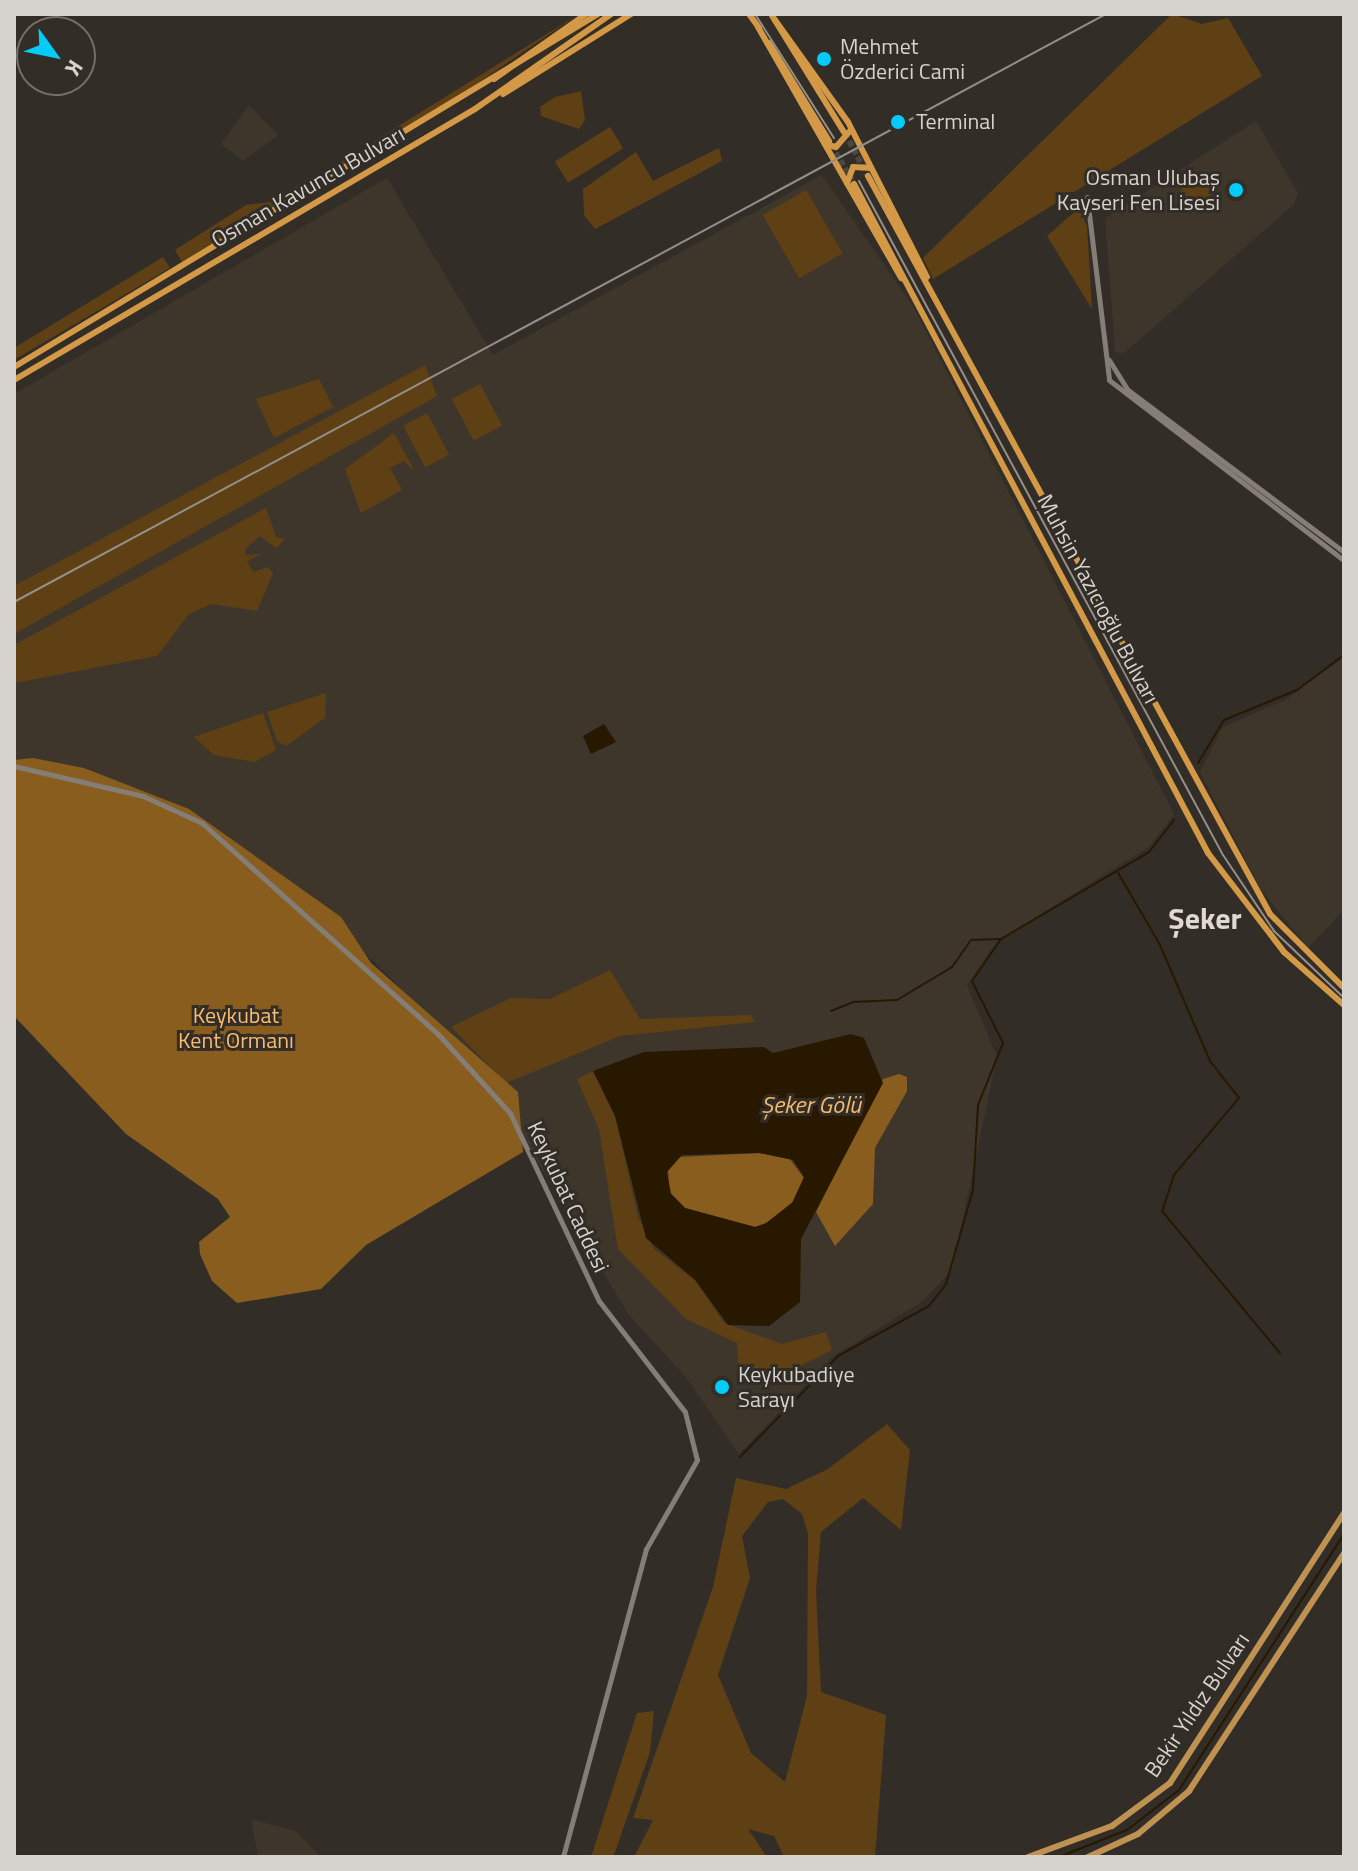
<!DOCTYPE html>
<meta charset="utf-8">
<style>
body{margin:0}
#map{position:relative;width:1358px;height:1871px;overflow:hidden;background:#322d27;font-family:"Titillium Web",sans-serif}
div>[style]{position:absolute}
[style*='--x']{left:calc(var(--x)*1px);top:calc(var(--y)*1px);width:calc(var(--w)*1px);rotate:calc(var(--a)*1deg)}
.built>*{inset:0;background:#3f362b}
.green>*{inset:0;background:#5f4014;transform-origin:0 0}
.round{border-radius:50%}
.forest>*{inset:0;background:#885d1d}
.water>*{inset:0;background:#291800}
.stream>*{height:2px;margin:-1px;padding:0 1px;transform-origin:1px;border-radius:1px;background:#291800}
.trunk-tunnel>*{height:6px;margin-top:-3px;transform-origin:0;background:repeating-linear-gradient(90deg,#4b4640 0 6px,transparent 0 9px)}
.tertiary>*{height:5px;margin:-2.5px;padding:0 2.5px;transform-origin:2.5px;border-radius:2.5px;background:#847e77}
.primary>*{height:6px;margin:-3px;padding:0 3px;transform-origin:3px;border-radius:3px;background:#bf9252}
.trunk>*{height:6px;margin:-3px;padding:0 3px;transform-origin:3px;border-radius:3px;background:#d39946}
.tram>*{height:2px;margin:-1px;padding:0 1px;transform-origin:1px;border-radius:1px;background:#948f8b}
.rail>*{height:2px;margin:-1px;padding:0 1px;transform-origin:1px;border-radius:1px;background:#948f8b}
.dots>*{width:22px;height:22px;translate:-50% -50%;box-sizing:border-box;border:4px solid #322d27;border-radius:50%}
span{translate:-50% -50%;white-space:nowrap;text-align:center;line-height:1.15;-webkit-text-stroke:6px #322d27;paint-order:stroke}
.poi-label{font-size:22px;color:#d6d2ce}
.left{translate:0 -50%;text-align:left}
.right{translate:-100% -50%;text-align:right}
.street-label{font-size:22px;color:#d6d2ce}
.park-label{font-size:22px;color:#f9bc6d}
.water-label{font-size:24px;color:#f5b969;font-style:italic}
.district-label{font-size:30px;color:#e0d9d1;font-weight:700}
.frame{position:absolute;inset:0;border:16px solid #d6d2ce;pointer-events:none}
.north{position:absolute;left:16px;top:16px;width:80px;height:80px;box-sizing:border-box;background:#322d27;border:2px solid #746f6a;border-radius:50%;rotate:123deg;font-size:22px;font-weight:700;line-height:32px;text-align:center;color:#d6d2ce}
.north::after{content:'';display:block;margin:auto;width:28px;height:36px;background:#04cbf9;clip-path:polygon(50% 0,100% 100%,50% 72%,0 100%)}
</style>
<div id="map">
<div class="built">
<i style="clip-path:polygon(249px 105px,278px 135px,243px 161px,221px 144px)"></i>
<i style="clip-path:polygon(1256px 121px,1298px 193px,1293px 205px,1124px 353px,1115px 352px,1105px 218px)"></i>
<i style="clip-path:polygon(822px 175px,914px 308px,1174px 814px,1149px 847px,997px 941px,967px 985px,997px 1056px,952px 1270px,923px 1301px,832px 1357px,739px 1454px,685px 1376px,628px 1314px,488px 1079px,376px 963px,189px 810px,101px 776px,14px 762px,14px 394px,387px 178px,493px 355px)"></i>
<i style="clip-path:polygon(1344px 657px,1344px 910px,1308px 948px,1260px 888px,1200px 772px,1223px 727px,1287px 699px)"></i>
<i style="clip-path:polygon(251px 1819px,295px 1831px,321px 1857px,258px 1857px)"></i>
</div>
<div class="green">
<i style="clip-path:polygon(579px 14px,410px 129px,331px 171px,331px 168px)"></i>
<i style="clip-path:polygon(1172px 14px,1202px 24px,1228px 18px,1262px 76px,933px 279px,923px 258px)"></i>
<i style="clip-path:polygon(581px 91px,585px 120px,579px 129px,541px 116px,540px 107px,555px 97px)"></i>
<i style="left:610px;top:127px;width:25px;height:65px;rotate:58deg"></i>
<i style="clip-path:polygon(719px 148px,722px 161px,595px 229px,584px 215px,583px 189px,636px 152px,653px 181px)"></i>
<i class="round" style="left:1181px;top:179px;width:30px;height:30px"></i>
<i style="clip-path:polygon(306px 180px,312px 185px,182px 262px,175px 250px,246px 205px,270px 202px)"></i>
<i style="left:806px;top:190px;width:73px;height:50px;rotate:60deg"></i>
<i style="clip-path:polygon(1079px 208px,1087px 226px,1092px 309px,1047px 236px)"></i>
<i style="clip-path:polygon(163px 257px,170px 268px,14px 360px,14px 348px)"></i>
<i style="clip-path:polygon(425px 365px,437px 396px,14px 634px,14px 586px)"></i>
<i style="clip-path:polygon(319px 379px,333px 407px,274px 438px,256px 399px)"></i>
<i style="left:480px;top:384px;width:47px;height:32px;rotate:62deg"></i>
<i style="left:427px;top:413px;width:47px;height:27px;rotate:62deg"></i>
<i style="clip-path:polygon(394px 433px,415px 472px,404px 461px,390px 468px,402px 490px,361px 513px,345px 469px)"></i>
<i style="clip-path:polygon(266px 508px,276px 537px,285px 539px,276px 548px,260px 536px,245px 549px,246px 555px,261px 554px,247px 561px,253px 572px,268px 567px,273px 573px,257px 611px,212px 604px,189px 614px,157px 656px,14px 683px,14px 645px)"></i>
<i style="clip-path:polygon(326px 693px,325px 718px,286px 746px,277px 741px,267px 712px)"></i>
<i style="clip-path:polygon(263px 713px,276px 750px,254px 762px,214px 755px,194px 737px)"></i>
<i style="clip-path:polygon(610px 970px,640px 1019px,750px 1015px,755px 1022px,620px 1036px,506px 1083px,451px 1027px,511px 998px,550px 999px)"></i>
<i style="clip-path:polygon(593px 1071px,615px 1116px,638px 1217px,654px 1249px,695px 1280px,724px 1323px,782px 1344px,826px 1332px,832px 1350px,794px 1369px,739px 1371px,737px 1343px,686px 1319px,618px 1249px,599px 1129px,577px 1079px)"></i>
<i style="clip-path:polygon(evenodd,887px 1424px,910px 1450px,901px 1530px,863px 1498px,821px 1532px,816px 1591px,821px 1692px,886px 1715px,875px 1857px,784px 1857px,774px 1836px,748px 1829px,767px 1857px,634px 1857px,653px 1820px,633px 1818px,713px 1587px,736px 1478px,786px 1489px,828px 1469px,887px 1424px,783px 1499px,802px 1514px,808px 1534px,807px 1696px,785px 1782px,751px 1753px,718px 1675px,750px 1578px,742px 1536px,768px 1502px,783px 1499px)"></i>
<i style="clip-path:polygon(654px 1711px,650px 1752px,614px 1855px,591px 1857px,637px 1713px)"></i>
</div>
<div class="forest">
<i style="clip-path:polygon(33px 758px,84px 768px,189px 809px,341px 917px,371px 963px,518px 1092px,523px 1152px,366px 1245px,321px 1289px,237px 1303px,212px 1281px,200px 1254px,199px 1242px,230px 1217px,218px 1199px,126px 1134px,14px 1016px,14px 760px)"></i>
<i style="clip-path:polygon(899px 1074px,907px 1077px,907px 1091px,875px 1148px,873px 1204px,835px 1246px,816px 1212px,883px 1079px)"></i>
<i style="clip-path:polygon(759px 1153px,790px 1159px,804px 1178px,796px 1199px,766px 1224px,755px 1227px,685px 1208px,669px 1191px,668px 1169px,678px 1157px)"></i>
</div>
<div class="water">
<i style="clip-path:polygon(604px 724px,616px 742px,591px 754px,583px 736px)"></i>
<i style="clip-path:polygon(evenodd,851px 1034px,864px 1038px,883px 1083px,801px 1239px,800px 1302px,769px 1326px,728px 1325px,695px 1280px,646px 1238px,615px 1116px,593px 1071px,644px 1052px,764px 1047px,773px 1053px,851px 1034px,759px 1153px,793px 1160px,804px 1177px,792px 1203px,766px 1223px,755px 1227px,685px 1208px,671px 1194px,667px 1172px,682px 1155px,759px 1153px)"></i>
</div>
<div class="stream">
<i style="--x:1198;--y:763;--w:50;--a:-58.8"></i>
<i style="--x:1224;--y:720;--w:79;--a:-22.3"></i>
<i style="--x:1297;--y:690;--w:59;--a:-36.7"></i>
<i style="--x:1117;--y:871;--w:86;--a:59.8"></i>
<i style="--x:1160;--y:945;--w:126;--a:66.7"></i>
<i style="--x:1210;--y:1061;--w:47;--a:51.9"></i>
<i style="--x:1239;--y:1098;--w:101;--a:130.2"></i>
<i style="--x:1174;--y:1175;--w:38;--a:108"></i>
<i style="--x:1162;--y:1211;--w:185;--a:50.3"></i>
<i style="--x:831;--y:1011;--w:24;--a:-22"></i>
<i style="--x:853;--y:1002;--w:44;--a:-2.6"></i>
<i style="--x:897;--y:1000;--w:64;--a:-31"></i>
<i style="--x:952;--y:967;--w:33;--a:-55"></i>
<i style="--x:971;--y:940;--w:30;--a:-2"></i>
<i style="--x:1001;--y:939;--w:172;--a:-30.4"></i>
<i style="--x:1149;--y:852;--w:41;--a:-52"></i>
<i style="--x:740;--y:1457;--w:141;--a:-45.9"></i>
<i style="--x:838;--y:1356;--w:104;--a:-28.8"></i>
<i style="--x:929;--y:1306;--w:28;--a:-52"></i>
<i style="--x:946;--y:1284;--w:98;--a:-74"></i>
<i style="--x:973;--y:1190;--w:85;--a:-86.6"></i>
<i style="--x:978;--y:1105;--w:67;--a:-68"></i>
<i style="--x:1003;--y:1043;--w:69;--a:-116.6"></i>
<i style="--x:972;--y:981;--w:51;--a:-55.4"></i>
<i style="--x:1059;--y:1857;--w:73;--a:-21.7"></i>
<i style="--x:1127;--y:1830;--w:66;--a:-37.6"></i>
<i style="--x:1179;--y:1790;--w:305;--a:-57.2"></i>
</div>
<div class="trunk-tunnel">
<i style="--x:845;--y:133;--w:49;--a:61.9"></i>
<i style="--x:831;--y:145;--w:41;--a:59"></i>
</div>
<div class="tertiary">
<i style="--x:1087;--y:197;--w:184;--a:83.1"></i>
<i style="--x:1109;--y:380;--w:296;--a:37.5"></i>
<i style="--x:1109;--y:360;--w:36;--a:58"></i>
<i style="--x:1128;--y:390;--w:270;--a:36.9"></i>
<i style="--x:14;--y:766;--w:132;--a:13.1"></i>
<i style="--x:143;--y:796;--w:65;--a:24.6"></i>
<i style="--x:202;--y:823;--w:317;--a:41.8"></i>
<i style="--x:438;--y:1034;--w:107;--a:47.7"></i>
<i style="--x:510;--y:1113;--w:208;--a:64.7"></i>
<i style="--x:599;--y:1301;--w:140;--a:52.2"></i>
<i style="--x:685;--y:1412;--w:49;--a:76"></i>
<i style="--x:697;--y:1460;--w:103;--a:119.8"></i>
<i style="--x:646;--y:1549;--w:319;--a:105.1"></i>
</div>
<div class="primary">
<i style="--x:1028;--y:1857;--w:90;--a:-20.3"></i>
<i style="--x:1112;--y:1826;--w:72;--a:-36.6"></i>
<i style="--x:1170;--y:1783;--w:321;--a:-57.2"></i>
<i style="--x:1088;--y:1857;--w:55;--a:-24.7"></i>
<i style="--x:1138;--y:1834;--w:67;--a:-40.1"></i>
<i style="--x:1189;--y:1791;--w:284;--a:-56.9"></i>
</div>
<div class="trunk">
<i style="--x:749;--y:14;--w:17;--a:54"></i>
<i style="--x:771;--y:14;--w:139;--a:58.3"></i>
<i style="--x:775;--y:20;--w:125;--a:54.4"></i>
<i style="--x:848;--y:122;--w:174;--a:63"></i>
<i style="--x:758;--y:27;--w:289;--a:60.3"></i>
<i style="--x:769;--y:43;--w:115;--a:58.5"></i>
<i style="--x:494;--y:79;--w:113;--a:-35.2"></i>
<i style="--x:503;--y:94;--w:151;--a:-32"></i>
<i style="--x:825;--y:144;--w:11;--a:15"></i>
<i style="--x:836;--y:147;--w:23;--a:-49"></i>
<i style="--x:868;--y:176;--w:840;--a:61.42"></i>
<i style="--x:1270;--y:914;--w:105;--a:45"></i>
<i style="--x:847;--y:183;--w:17;--a:-69"></i>
<i style="--x:853;--y:167;--w:18;--a:3"></i>
<i style="--x:854;--y:184;--w:757;--a:62.11"></i>
<i style="--x:1208;--y:853;--w:125;--a:52.5"></i>
<i style="--x:1284;--y:952;--w:80;--a:41.5"></i>
<i style="--x:14;--y:367;--w:682;--a:-31.15"></i>
<i style="--x:14;--y:380;--w:535;--a:-30.45"></i>
<i style="--x:475;--y:109;--w:166;--a:-34.9"></i>
</div>
<div class="tram">
<i style="--x:755;--y:14;--w:147;--a:57.5"></i>
<i style="--x:859;--y:181;--w:766;--a:61.63"></i>
<i style="--x:1223;--y:855;--w:92;--a:56.1"></i>
<i style="--x:1274;--y:931;--w:97;--a:43.7"></i>
</div>
<div class="rail">
<i style="--x:14;--y:602;--w:1240;--a:-28.3"></i>
</div>
<div class="dots">
<i style="left:824px;top:59px;background:#04cbf9"></i>
<i style="left:898px;top:122px;background:#04cbf9"></i>
<i style="left:1236px;top:190px;background:#04cbf9"></i>
<i style="left:722px;top:1387px;background:#04cbf9"></i>
</div>
<div class="poi-label">
<span class="left" style="left:840px;top:59px">Mehmet<br>Özderici Cami</span>
<span class="left" style="left:916px;top:122px">Terminal</span>
<span class="right" style="left:1220px;top:190px">Osman Ulubaş<br>Kayseri Fen Lisesi</span>
<span class="left" style="left:738px;top:1387px">Keykubadiye<br>Sarayı</span>
</div>
<div class="street-label">
<span style="left:308px;top:187px;rotate:-30deg">Osman Kavuncu Bulvarı</span>
<span style="left:1098px;top:599px;rotate:62deg">Muhsin Yazıcıoğlu Bulvarı</span>
<span style="left:568px;top:1197px;rotate:65deg">Keykubat Caddesi</span>
<span style="left:1197px;top:1705px;rotate:-56deg">Bekir Yıldız Bulvarı</span>
</div>
<div class="park-label">
<span style="left:236px;top:1028px">Keykubat<br>Kent Ormanı</span>
</div>
<div class="water-label">
<span style="left:811px;top:1105px">Şeker Gölü</span>
</div>
<div class="district-label">
<span style="left:1205px;top:918px">Şeker</span>
</div>
<div class="frame"></div>
<div class="north">K</div>
</div>
